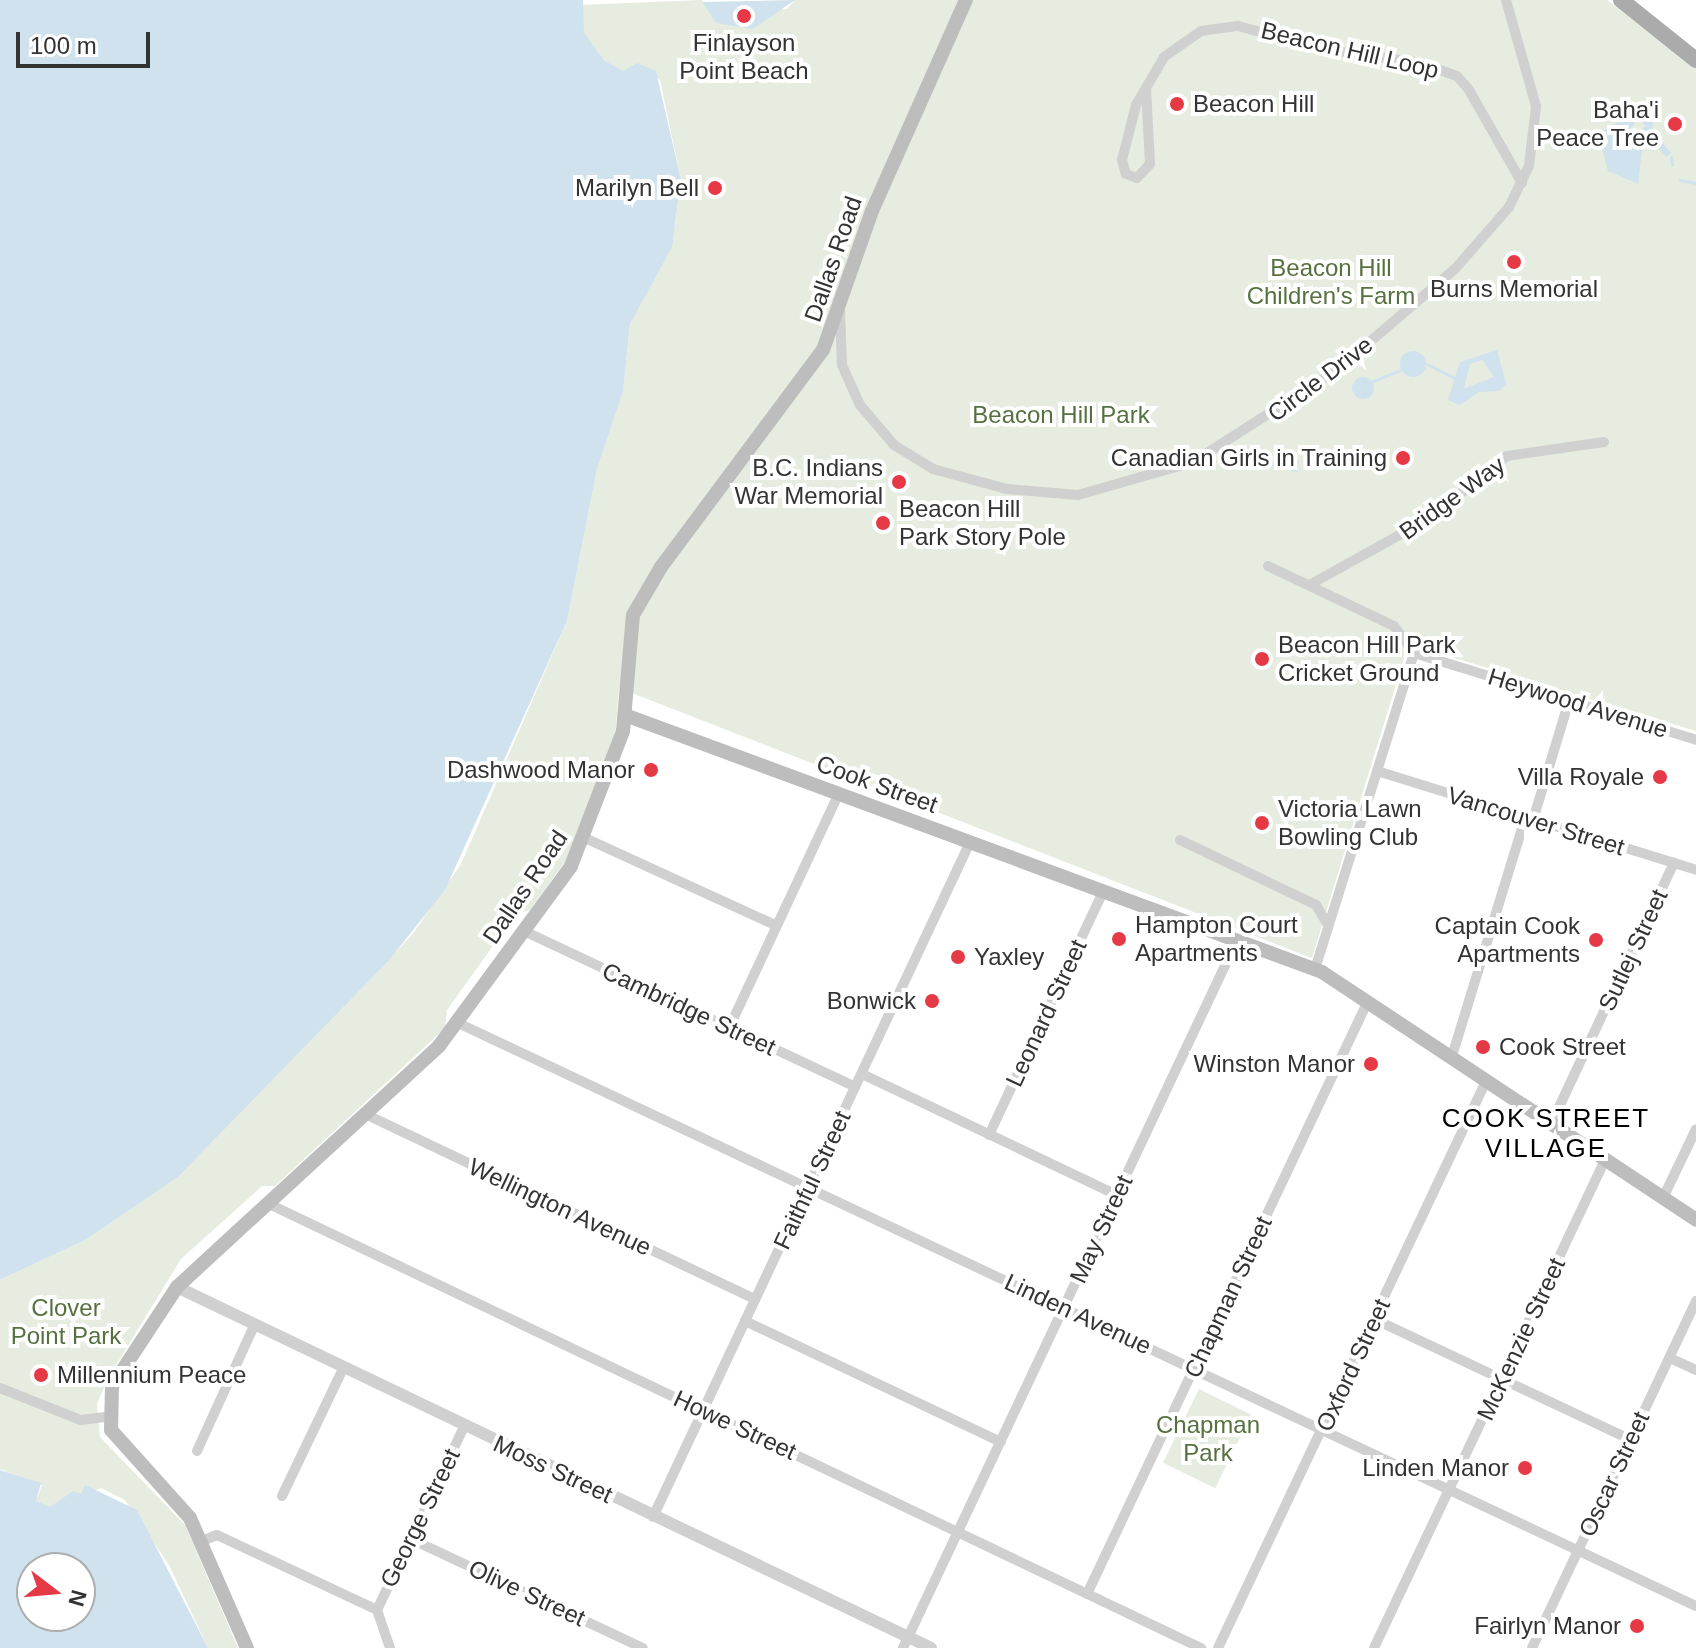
<!DOCTYPE html>
<style>
body{margin:0}
#map{position:relative;width:1696px;height:1648px;overflow:hidden;background:#fff;font-family:Helvetica,sans-serif}
div>[style]{position:absolute}
[style*='--x']{left:calc(var(--x)*1px);top:calc(var(--y)*1px);width:calc(var(--w)*1px);rotate:calc(var(--a)*1deg)}
.green>*{inset:0;background:#e6ecdf;transform-origin:0 0}
.water>*{inset:0;background:#cfe2ee}
.round{border-radius:50%}
.stream>*{height:3px;margin:-1.5px;padding:0 1.5px;transform-origin:1.5px;border-radius:1.5px;background:#cfe2ee}
.minor>*{height:10px;margin:-5px;padding:0 5px;transform-origin:5px;border-radius:5px;background:#d0d0d0}
.tertiary>*{height:12px;margin:-6px;padding:0 6px;transform-origin:6px;border-radius:6px;background:#d0d0d0}
.secondary>*{height:14px;margin:-7px;padding:0 7px;transform-origin:7px;border-radius:7px;background:#bdbdbd}
.primary>*{height:16px;margin:-8px;padding:0 8px;transform-origin:8px;border-radius:8px;background:#ababab}
.dots>*{width:22px;height:22px;translate:-50% -50%;box-sizing:border-box;border:4px solid #fff;border-radius:50%}
span{translate:-50% -50%;white-space:nowrap;text-align:center;line-height:1.15;-webkit-text-stroke:8px #fff;paint-order:stroke}
.poi-label{font-size:24px;color:#333}
.left{translate:0 -50%;text-align:left}
.right{translate:-100% -50%;text-align:right}
.street-label{font-size:24px;color:#333}
.park-label{font-size:24px;color:#56703f}
.neighbourhood-label{font-size:26px;color:#000;letter-spacing:2px}
.north{position:absolute;left:16px;top:1552px;width:80px;height:80px;box-sizing:border-box;background:#fff;border:2px solid #adadad;border-radius:50%;rotate:106deg;font-size:22px;font-weight:700;line-height:32px;text-align:center;color:#333}
.north::after{content:'';display:block;margin:auto;width:28px;height:36px;background:#e63946;clip-path:polygon(50% 0,100% 100%,50% 72%,0 100%)}
.scale{position:absolute;left:16px;top:32px;width:134px;height:36px;box-sizing:border-box;border:4px solid #333;border-top:0;padding-left:10px;font-size:24px;line-height:28px;white-space:nowrap;color:#333;-webkit-text-stroke:6px #fff;paint-order:stroke}
</style>
<div id="map">
<div class="green">
<i style="clip-path:polygon(702px 0,709px 12px,787px 9px,795px 0,1607px 0,1696px 68px,1696px 731px,1415px 646px,1405px 655px,1312px 958px,619px 688px,615px 738px,567px 859px,530px 910px,516px 914px,447px 1010px,445px 1028px,275px 1186px,262px 1186px,181px 1259px,108px 1378px,97px 1404px,100px 1437px,185px 1525px,238px 1648px,208px 1648px,169px 1565px,125px 1500px,101px 1488px,50px 1508px,36px 1501px,42px 1485px,0 1469px,0 1280px,87px 1239px,178px 1177px,412px 935px,461px 864px,567px 621px,597px 469px,623px 392px,630px 324px,675px 227px,681px 180px,660px 80px,645px 68px,623px 71px,604px 60px,584px 34px,579px 5px)"></i>
<i style="left:1199px;top:1389px;width:58px;height:82px;rotate:26deg"></i>
</div>
<div class="water">
<i style="clip-path:polygon(0 0,583px 0,584px 33px,604px 60px,623px 71px,637px 63px,656px 71px,681px 180px,672px 247px,630px 324px,623px 392px,597px 469px,567px 621px,445px 890px,390px 959px,178px 1177px,87px 1239px,0 1280px)"></i>
<i style="clip-path:polygon(795px 0,753px 29px,716px 23px,702px 2px)"></i>
<i style="clip-path:polygon(evenodd,1641px 109px,1654px 117px,1652px 130px,1671px 153px,1666px 157px,1654px 142px,1643px 142px,1638px 184px,1608px 171px,1598px 134px,1641px 109px,1638px 118px,1645px 125px,1636px 141px,1627px 134px,1638px 118px)"></i>
<i style="clip-path:polygon(evenodd,1497px 350px,1506px 384px,1500px 391px,1479px 392px,1460px 405px,1448px 400px,1460px 362px,1497px 350px,1482px 360px,1494px 377px,1464px 389px,1470px 364px,1482px 360px)"></i>
<i class="round" style="left:1400px;top:351px;width:26px;height:26px"></i>
<i class="round" style="left:1352px;top:377px;width:22px;height:22px"></i>
<i style="clip-path:polygon(1287px 453px,1299px 461px,1297px 472px,1267px 466px)"></i>
<i style="clip-path:polygon(evenodd,0 1470px,41px 1483px,36px 1501px,50px 1507px,73px 1491px,81px 1494px,85px 1485px,137px 1510px,208px 1648px,0 1648px,0 1470px,32px 1568px,80px 1568px,80px 1616px,32px 1616px,32px 1568px)"></i>
</div>
<div class="stream">
<i style="--x:1671;--y:157;--w:8;--a:83"></i>
<i style="--x:1680;--y:180;--w:16;--a:11"></i>
<i style="--x:1427;--y:364;--w:30;--a:27"></i>
<i style="--x:1373;--y:381;--w:29;--a:-22"></i>
</div>
<div class="minor">
<i style="--x:1146;--y:89;--w:75;--a:86.9"></i>
<i style="--x:1150;--y:164;--w:19;--a:133"></i>
<i style="--x:1137;--y:178;--w:12;--a:-160"></i>
<i style="--x:1126;--y:174;--w:15;--a:-106"></i>
<i style="--x:1122;--y:160;--w:57;--a:-75.7"></i>
<i style="--x:1136;--y:105;--w:56;--a:-59.7"></i>
<i style="--x:1164;--y:57;--w:45;--a:-35.1"></i>
<i style="--x:1201;--y:31;--w:37;--a:-8"></i>
<i style="--x:1238;--y:26;--w:92;--a:15.1"></i>
<i style="--x:1327;--y:50;--w:95;--a:7.9"></i>
<i style="--x:1421;--y:63;--w:38;--a:20"></i>
<i style="--x:1457;--y:76;--w:18;--a:49"></i>
<i style="--x:1469;--y:90;--w:107;--a:60.3"></i>
<i style="--x:840;--y:311;--w:54;--a:87.9"></i>
<i style="--x:842;--y:365;--w:44;--a:65.8"></i>
<i style="--x:860;--y:405;--w:52;--a:49.6"></i>
<i style="--x:894;--y:445;--w:46;--a:31.6"></i>
<i style="--x:933;--y:469;--w:77;--a:15.1"></i>
<i style="--x:1007;--y:489;--w:71;--a:4.8"></i>
<i style="--x:1078;--y:495;--w:120;--a:-16"></i>
<i style="--x:1193;--y:462;--w:171;--a:-32.6"></i>
<i style="--x:1337;--y:370;--w:155;--a:-40.6"></i>
<i style="--x:1455;--y:269;--w:82;--a:-48.9"></i>
<i style="--x:1509;--y:207;--w:46;--a:-64"></i>
<i style="--x:1529;--y:166;--w:60;--a:-83.3"></i>
<i style="--x:1536;--y:106;--w:110;--a:-105.8"></i>
<i style="--x:1268;--y:566;--w:140;--a:25.5"></i>
<i style="--x:1394;--y:626;--w:34;--a:53"></i>
<i style="--x:1311;--y:584;--w:136;--a:-29"></i>
<i style="--x:1430;--y:518;--w:99;--a:-38.8"></i>
<i style="--x:1507;--y:456;--w:98;--a:-8.2"></i>
<i style="--x:1414;--y:653;--w:295;--a:17.1"></i>
<i style="--x:1377;--y:771;--w:334;--a:17.2"></i>
<i style="--x:1533;--y:820;--w:124;--a:-73.2"></i>
<i style="--x:585;--y:838;--w:211;--a:24.6"></i>
<i style="--x:1180;--y:840;--w:151;--a:25.5"></i>
<i style="--x:1316;--y:905;--w:23;--a:59"></i>
<i style="--x:524;--y:931;--w:366;--a:25.2"></i>
<i style="--x:1315;--y:969;--w:331;--a:-72.6"></i>
<i style="--x:458;--y:1023;--w:1368;--a:25.22"></i>
<i style="--x:729;--y:1028;--w:259;--a:-64.9"></i>
<i style="--x:1452;--y:1056;--w:249;--a:-72.9"></i>
<i style="--x:862;--y:1074;--w:282;--a:25.4"></i>
<i style="--x:365;--y:1114;--w:432;--a:25.4"></i>
<i style="--x:1551;--y:1124;--w:289;--a:-64.8"></i>
<i style="--x:989;--y:1135;--w:268;--a:-64.9"></i>
<i style="--x:1663;--y:1198;--w:76;--a:-64.4"></i>
<i style="--x:267;--y:1203;--w:1035;--a:25.48"></i>
<i style="--x:1374;--y:1319;--w:282;--a:25.2"></i>
<i style="--x:745;--y:1321;--w:283;--a:25.3"></i>
<i style="--x:1670;--y:1358;--w:29;--a:25"></i>
<i style="--x:0;--y:1388;--w:87;--a:21.6"></i>
<i style="--x:81;--y:1420;--w:26;--a:-7"></i>
<i style="--x:197;--y:1451;--w:135;--a:-65.5"></i>
<i style="--x:282;--y:1496;--w:139;--a:-64.4"></i>
<i style="--x:653;--y:1517;--w:746;--a:-64.84"></i>
<i style="--x:411;--y:1539;--w:256;--a:25.2"></i>
<i style="--x:202;--y:1541;--w:16;--a:-22"></i>
<i style="--x:217;--y:1535;--w:177;--a:25.1"></i>
<i style="--x:377;--y:1610;--w:40;--a:71.1"></i>
<i style="--x:1087;--y:1594;--w:656;--a:-64.65"></i>
<i style="--x:377;--y:1610;--w:203;--a:-64.6"></i>
<i style="--x:903;--y:1648;--w:783;--a:-64.74"></i>
<i style="--x:1218;--y:1648;--w:627;--a:-64.7"></i>
<i style="--x:1374;--y:1648;--w:540;--a:-64.67"></i>
<i style="--x:1532;--y:1648;--w:384;--a:-64.7"></i>
</div>
<div class="tertiary">
<i style="--x:177;--y:1287;--w:836;--a:25.58"></i>
</div>
<div class="secondary">
<i style="--x:625;--y:715;--w:743;--a:20.24"></i>
<i style="--x:1322;--y:972;--w:449;--a:33.5"></i>
<i style="--x:247;--y:1648;--w:142;--a:-113.7"></i>
<i style="--x:190;--y:1518;--w:118;--a:-131.9"></i>
<i style="--x:111;--y:1430;--w:44;--a:-88.7"></i>
<i style="--x:112;--y:1386;--w:118;--a:-56.7"></i>
<i style="--x:177;--y:1287;--w:356;--a:-42.6"></i>
<i style="--x:439;--y:1046;--w:223;--a:-53.7"></i>
<i style="--x:571;--y:866;--w:145;--a:-68.9"></i>
<i style="--x:623;--y:731;--w:116;--a:-85.1"></i>
<i style="--x:633;--y:615;--w:56;--a:-59.7"></i>
<i style="--x:661;--y:567;--w:271;--a:-53.3"></i>
<i style="--x:823;--y:350;--w:147;--a:-70.6"></i>
<i style="--x:872;--y:211;--w:231;--a:-66"></i>
</div>
<div class="primary">
<i style="--x:1621;--y:0;--w:96;--a:38.7"></i>
</div>
<div class="dots">
<i style="left:744px;top:16px;background:#e63946"></i>
<i style="left:1177px;top:104px;background:#e63946"></i>
<i style="left:1675px;top:124px;background:#e63946"></i>
<i style="left:715px;top:188px;background:#e63946"></i>
<i style="left:1514px;top:262px;background:#e63946"></i>
<i style="left:1403px;top:458px;background:#e63946"></i>
<i style="left:899px;top:482px;background:#e63946"></i>
<i style="left:883px;top:523px;background:#e63946"></i>
<i style="left:1262px;top:659px;background:#e63946"></i>
<i style="left:651px;top:770px;background:#e63946"></i>
<i style="left:1660px;top:777px;background:#e63946"></i>
<i style="left:1262px;top:823px;background:#e63946"></i>
<i style="left:1119px;top:939px;background:#e63946"></i>
<i style="left:1596px;top:940px;background:#e63946"></i>
<i style="left:958px;top:957px;background:#e63946"></i>
<i style="left:932px;top:1001px;background:#e63946"></i>
<i style="left:1483px;top:1047px;background:#e63946"></i>
<i style="left:1371px;top:1064px;background:#e63946"></i>
<i style="left:41px;top:1375px;background:#e63946"></i>
<i style="left:1525px;top:1468px;background:#e63946"></i>
<i style="left:1637px;top:1626px;background:#e63946"></i>
</div>
<div class="poi-label">
<span style="left:744px;top:57px">Finlayson<br>Point Beach</span>
<span class="left" style="left:1193px;top:104px">Beacon Hill</span>
<span class="right" style="left:1659px;top:124px">Baha'i<br>Peace Tree</span>
<span class="right" style="left:699px;top:188px">Marilyn Bell</span>
<span style="left:1514px;top:289px">Burns Memorial</span>
<span class="right" style="left:1387px;top:458px">Canadian Girls in Training</span>
<span class="right" style="left:883px;top:482px">B.C. Indians<br>War Memorial</span>
<span class="left" style="left:899px;top:523px">Beacon Hill<br>Park Story Pole</span>
<span class="left" style="left:1278px;top:659px">Beacon Hill Park<br>Cricket Ground</span>
<span class="right" style="left:635px;top:770px">Dashwood Manor</span>
<span class="right" style="left:1644px;top:777px">Villa Royale</span>
<span class="left" style="left:1278px;top:823px">Victoria Lawn<br>Bowling Club</span>
<span class="left" style="left:1135px;top:939px">Hampton Court<br>Apartments</span>
<span class="right" style="left:1580px;top:940px">Captain Cook<br>Apartments</span>
<span class="left" style="left:974px;top:957px">Yaxley</span>
<span class="right" style="left:916px;top:1001px">Bonwick</span>
<span class="left" style="left:1499px;top:1047px">Cook Street</span>
<span class="right" style="left:1355px;top:1064px">Winston Manor</span>
<span class="left" style="left:57px;top:1375px">Millennium Peace</span>
<span class="right" style="left:1509px;top:1468px">Linden Manor</span>
<span class="right" style="left:1621px;top:1626px">Fairlyn Manor</span>
</div>
<div class="street-label">
<span style="left:1350px;top:50px;rotate:13deg">Beacon Hill Loop</span>
<span style="left:833px;top:259px;rotate:-71deg">Dallas Road</span>
<span style="left:1320px;top:379px;rotate:-37deg">Circle Drive</span>
<span style="left:1452px;top:498px;rotate:-36deg">Bridge Way</span>
<span style="left:1578px;top:703px;rotate:17deg">Heywood Avenue</span>
<span style="left:877px;top:784px;rotate:20deg">Cook Street</span>
<span style="left:1536px;top:821px;rotate:17deg">Vancouver Street</span>
<span style="left:525px;top:887px;rotate:-56deg">Dallas Road</span>
<span style="left:1633px;top:950px;rotate:-65deg">Sutlej Street</span>
<span style="left:689px;top:1009px;rotate:25deg">Cambridge Street</span>
<span style="left:1046px;top:1013px;rotate:-65deg">Leonard Street</span>
<span style="left:812px;top:1180px;rotate:-65deg">Faithful Street</span>
<span style="left:560px;top:1207px;rotate:25deg">Wellington Avenue</span>
<span style="left:1101px;top:1229px;rotate:-65deg">May Street</span>
<span style="left:1228px;top:1297px;rotate:-65deg">Chapman Street</span>
<span style="left:1078px;top:1314px;rotate:25deg">Linden Avenue</span>
<span style="left:1521px;top:1339px;rotate:-65deg">McKenzie Street</span>
<span style="left:1353px;top:1365px;rotate:-65deg">Oxford Street</span>
<span style="left:735px;top:1425px;rotate:25deg">Howe Street</span>
<span style="left:553px;top:1469px;rotate:25deg">Moss Street</span>
<span style="left:1614px;top:1474px;rotate:-65deg">Oscar Street</span>
<span style="left:420px;top:1518px;rotate:-64deg">George Street</span>
<span style="left:527px;top:1593px;rotate:25deg">Olive Street</span>
</div>
<div class="park-label">
<span style="left:1331px;top:282px">Beacon Hill<br>Children's Farm</span>
<span style="left:1061px;top:415px">Beacon Hill Park</span>
<span style="left:66px;top:1322px">Clover<br>Point Park</span>
<span style="left:1208px;top:1439px">Chapman<br>Park</span>
</div>
<div class="neighbourhood-label">
<span style="left:1546px;top:1134px">COOK STREET<br>VILLAGE</span>
</div>
<div class="north">N</div>
<div class="scale">100 m</div>
</div>
